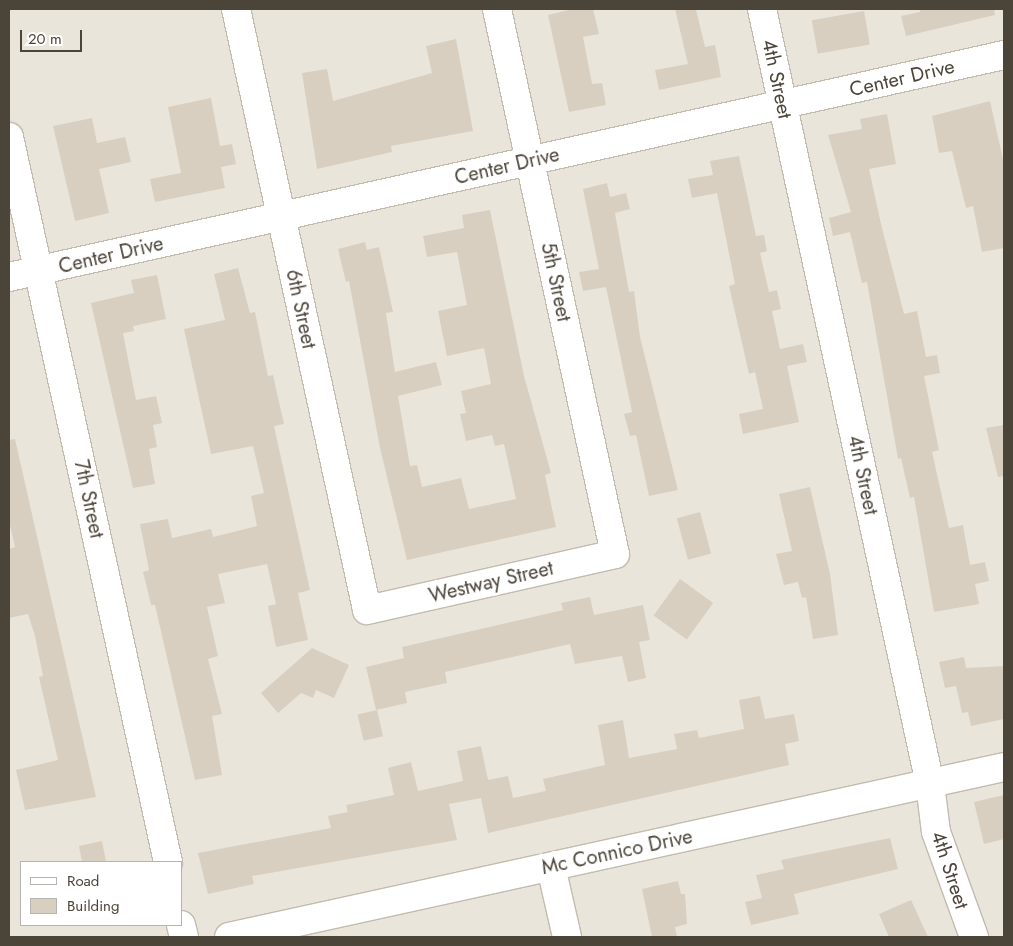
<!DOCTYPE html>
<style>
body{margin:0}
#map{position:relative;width:1013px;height:946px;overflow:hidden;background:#f6f3ec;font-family:Jost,sans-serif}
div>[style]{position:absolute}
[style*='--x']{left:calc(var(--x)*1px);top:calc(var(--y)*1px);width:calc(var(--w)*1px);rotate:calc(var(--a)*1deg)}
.residential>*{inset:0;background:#eae5da}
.building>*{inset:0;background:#d8cfc1;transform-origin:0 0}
.roads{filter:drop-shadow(1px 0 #c2bbae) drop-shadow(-1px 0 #c2bbae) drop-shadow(0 1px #c2bbae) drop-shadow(0 -1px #c2bbae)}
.minor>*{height:28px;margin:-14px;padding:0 14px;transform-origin:14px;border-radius:14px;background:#fff}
span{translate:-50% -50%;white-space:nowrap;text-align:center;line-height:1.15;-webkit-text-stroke:5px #fff;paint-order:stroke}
.street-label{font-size:20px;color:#4b4439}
.frame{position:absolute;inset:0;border:10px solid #4b4439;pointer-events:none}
.legend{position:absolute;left:20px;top:861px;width:162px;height:65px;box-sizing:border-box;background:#fff;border:1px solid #b7b4b0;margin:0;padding:6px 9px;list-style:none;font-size:15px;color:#4b4439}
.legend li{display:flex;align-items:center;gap:10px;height:25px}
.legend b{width:25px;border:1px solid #b7b4b0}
.scale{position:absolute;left:20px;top:30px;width:62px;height:22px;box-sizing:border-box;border:2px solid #4b4439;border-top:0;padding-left:6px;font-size:15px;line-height:18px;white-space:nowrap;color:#4b4439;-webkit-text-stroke:4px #fff;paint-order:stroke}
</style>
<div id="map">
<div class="residential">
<i style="clip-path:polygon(evenodd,9px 9px,1004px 9px,1004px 937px,9px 937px,9px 9px,21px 862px,181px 862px,181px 925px,21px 925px,21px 862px)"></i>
</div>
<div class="building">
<i style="clip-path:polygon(572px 9px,593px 9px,599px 34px,583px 37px,592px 84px,602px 83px,606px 105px,569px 112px,548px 15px)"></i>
<i style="clip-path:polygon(675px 9px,696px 9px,705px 47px,715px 45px,721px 77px,659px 90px,655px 70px,688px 64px)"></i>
<i style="clip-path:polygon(920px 9px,994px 9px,995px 15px,906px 36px,901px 16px,920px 12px)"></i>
<i style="left:864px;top:11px;width:34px;height:53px;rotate:80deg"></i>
<i style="clip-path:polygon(456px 39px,473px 131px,391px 146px,392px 152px,317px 169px,302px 73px,327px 69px,333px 101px,432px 73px,426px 46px)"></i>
<i style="clip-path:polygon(211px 98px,220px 146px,232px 144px,236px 164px,221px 167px,225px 188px,155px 202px,150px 179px,181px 173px,168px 107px)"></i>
<i style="clip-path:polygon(990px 101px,1004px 164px,1004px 248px,982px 252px,973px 206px,966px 208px,952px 151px,939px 153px,932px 116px)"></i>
<i style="clip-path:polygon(887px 114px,896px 164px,869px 169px,881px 224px,904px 314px,917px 311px,926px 357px,937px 355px,940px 373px,924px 376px,939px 450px,932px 452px,949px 528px,963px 525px,970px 565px,985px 562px,989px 581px,975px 584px,979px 604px,934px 612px,914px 497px,910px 498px,901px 458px,898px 459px,867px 282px,862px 283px,850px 232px,833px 236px,829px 218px,851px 212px,828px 135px,862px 129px,860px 119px)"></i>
<i style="clip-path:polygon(92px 118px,97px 143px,125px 137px,131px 162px,99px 169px,109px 213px,75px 221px,53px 126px)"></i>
<i style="clip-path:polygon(739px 156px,756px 236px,764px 235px,767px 251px,760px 253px,769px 292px,777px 290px,781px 309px,772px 311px,780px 349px,803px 344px,807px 362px,787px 366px,799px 422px,743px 434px,739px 414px,763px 409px,755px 372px,749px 374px,729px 286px,735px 284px,717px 193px,692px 198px,688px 179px,713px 175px,710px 161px)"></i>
<i style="clip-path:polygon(607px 183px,610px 197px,626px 193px,630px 209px,615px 213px,629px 292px,634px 291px,640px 337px,678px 490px,649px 496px,636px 435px,630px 436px,624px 414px,632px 412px,606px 287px,583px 291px,579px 272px,599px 269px,583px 189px)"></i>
<i style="clip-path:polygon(490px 210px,524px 376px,551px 473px,545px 475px,556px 527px,407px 560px,380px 448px,349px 281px,346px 282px,338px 249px,365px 242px,367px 250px,379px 247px,393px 312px,386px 313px,395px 372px,436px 362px,442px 385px,398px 396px,410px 466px,417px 465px,422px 487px,461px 478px,469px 509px,516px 499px,504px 444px,495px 446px,492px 435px,466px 441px,460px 414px,466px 413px,461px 391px,491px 384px,484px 348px,447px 356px,438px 311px,467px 305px,457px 252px,427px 257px,423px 236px,464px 228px,462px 215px)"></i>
<i style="clip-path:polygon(238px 268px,250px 313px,255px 312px,268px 376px,273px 375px,284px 424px,274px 426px,310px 590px,298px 593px,308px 640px,276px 647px,268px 606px,276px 604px,267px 564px,218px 574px,225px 603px,207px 607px,218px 656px,208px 659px,222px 714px,212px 716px,222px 775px,195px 780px,155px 605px,151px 605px,143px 572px,149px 570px,140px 524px,168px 519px,172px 538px,211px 529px,213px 537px,257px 526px,251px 496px,264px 493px,253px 446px,211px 454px,184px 329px,225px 320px,214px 274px)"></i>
<i style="clip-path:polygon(157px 275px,166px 319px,133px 326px,134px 331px,123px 333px,136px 400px,156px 396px,162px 423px,153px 425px,157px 447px,149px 449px,155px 484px,133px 488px,91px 303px,134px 293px,131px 280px)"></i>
<i style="clip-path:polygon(1004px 425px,1004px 476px,998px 477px,986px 428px)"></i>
<i style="clip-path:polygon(15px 439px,96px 797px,25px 810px,16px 770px,58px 760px,39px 677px,43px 676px,35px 636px,28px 614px,9px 618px,9px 549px,15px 547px,9px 521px,9px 440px)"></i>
<i style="clip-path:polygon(810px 487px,830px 574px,838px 635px,813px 639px,806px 597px,802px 598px,798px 582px,784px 585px,776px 554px,792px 551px,779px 494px)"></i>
<i style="left:700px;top:512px;width:43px;height:24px;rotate:75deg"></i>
<i style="left:680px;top:579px;width:41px;height:45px;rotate:36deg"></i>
<i style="clip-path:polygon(590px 597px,594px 615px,643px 605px,650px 640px,639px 642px,646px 678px,628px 682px,622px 656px,575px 664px,570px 644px,445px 672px,447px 683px,405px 692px,407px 703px,376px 710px,366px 667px,404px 658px,402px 647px,563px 610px,561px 603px)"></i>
<i style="clip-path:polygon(312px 648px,349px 665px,334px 698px,316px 690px,313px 698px,301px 693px,278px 713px,261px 693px)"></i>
<i style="clip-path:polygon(964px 657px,966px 668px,1004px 666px,1004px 719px,971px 726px,968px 712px,962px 713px,956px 686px,945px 688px,939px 662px)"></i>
<i style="clip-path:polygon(760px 696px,765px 719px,794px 714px,799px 741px,785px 744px,789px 765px,488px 833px,481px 798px,449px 804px,457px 840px,252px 876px,254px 884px,208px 894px,198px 853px,331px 828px,328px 816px,348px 812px,346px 805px,394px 795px,388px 768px,411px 762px,418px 791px,463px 781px,457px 751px,481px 746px,488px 780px,508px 776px,513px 798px,546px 791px,543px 779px,605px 765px,598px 725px,623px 720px,629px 758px,677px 749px,674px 734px,697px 730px,699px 738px,744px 729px,739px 700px)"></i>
<i style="left:377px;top:710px;width:27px;height:20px;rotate:77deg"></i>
<i style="clip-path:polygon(1004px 795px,1004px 839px,984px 844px,974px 802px)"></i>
<i style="clip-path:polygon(890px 838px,898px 869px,794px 894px,799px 914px,751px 925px,745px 902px,762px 898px,756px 875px,784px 869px,781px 860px)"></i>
<i style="clip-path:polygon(102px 841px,106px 862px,82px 862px,79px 846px)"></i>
<i style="clip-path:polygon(678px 881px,681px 894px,685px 894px,687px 924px,675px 927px,677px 937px,652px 937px,642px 889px)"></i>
<i style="clip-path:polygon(911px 900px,928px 937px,889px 937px,879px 914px)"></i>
</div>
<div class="roads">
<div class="minor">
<i style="--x:236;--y:9;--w:615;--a:77.7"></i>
<i style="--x:367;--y:610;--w:254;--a:-12.7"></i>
<i style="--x:615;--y:554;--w:558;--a:-102.22"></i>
<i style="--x:762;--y:9;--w:793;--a:77.77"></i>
<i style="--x:930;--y:784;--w:48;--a:82.9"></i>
<i style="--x:936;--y:832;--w:112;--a:70.1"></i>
<i style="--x:9;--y:137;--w:742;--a:77.63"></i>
<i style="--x:9;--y:277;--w:1019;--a:-12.58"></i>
<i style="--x:551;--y:867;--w:72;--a:77.1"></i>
<i style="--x:181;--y:925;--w:12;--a:76"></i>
<i style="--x:229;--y:937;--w:793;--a:-12.37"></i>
</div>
</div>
<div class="street-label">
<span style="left:902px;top:78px;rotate:-13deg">Center Drive</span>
<span style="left:777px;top:79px;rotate:78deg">4th Street</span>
<span style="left:507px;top:166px;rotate:-13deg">Center Drive</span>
<span style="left:111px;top:255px;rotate:-13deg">Center Drive</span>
<span style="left:556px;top:282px;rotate:78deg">5th Street</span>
<span style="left:301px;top:309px;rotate:78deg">6th Street</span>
<span style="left:863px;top:475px;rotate:78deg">4th Street</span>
<span style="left:89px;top:499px;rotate:78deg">7th Street</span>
<span style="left:491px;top:582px;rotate:-13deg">Westway Street</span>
<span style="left:617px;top:852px;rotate:-12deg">Mc Connico Drive</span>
<span style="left:950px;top:870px;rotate:72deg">4th Street</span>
</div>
<div class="frame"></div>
<ul class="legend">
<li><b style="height:6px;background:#fff"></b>Road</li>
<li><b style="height:14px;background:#d8cfc1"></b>Building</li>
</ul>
<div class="scale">20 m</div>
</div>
